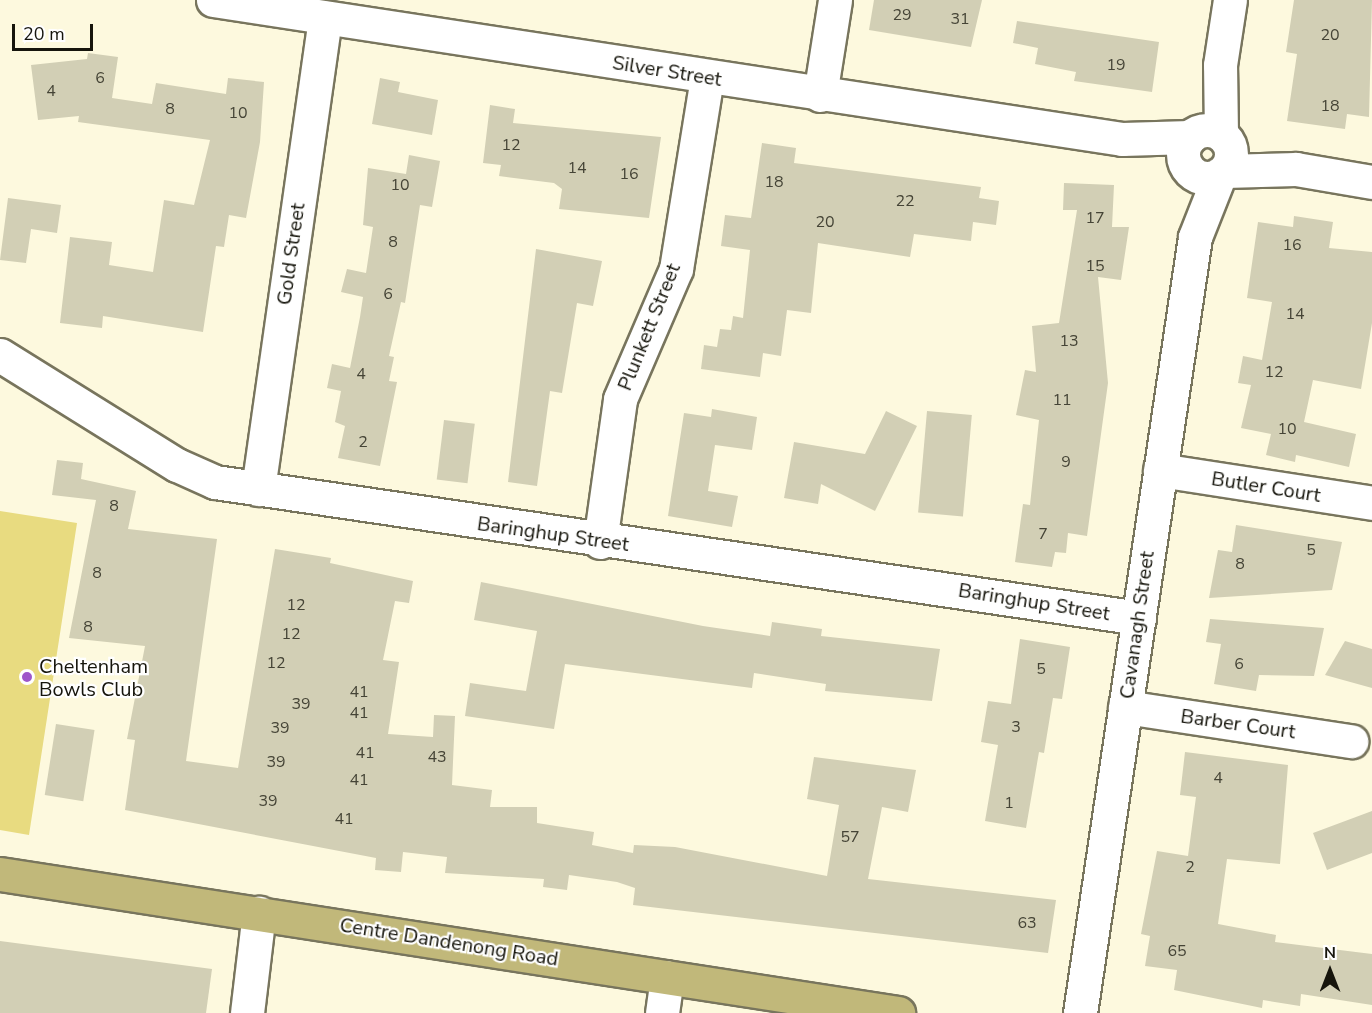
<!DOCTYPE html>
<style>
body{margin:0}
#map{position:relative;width:1372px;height:1013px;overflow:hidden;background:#fdf9de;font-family:"Nunito Sans",sans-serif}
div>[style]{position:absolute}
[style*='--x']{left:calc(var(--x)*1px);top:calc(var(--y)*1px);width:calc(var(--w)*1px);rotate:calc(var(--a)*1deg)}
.green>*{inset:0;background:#e8db80}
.building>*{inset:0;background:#d2cfb5;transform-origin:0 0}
.roads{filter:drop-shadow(2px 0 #78755d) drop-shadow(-2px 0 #78755d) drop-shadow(0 2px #78755d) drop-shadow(0 -2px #78755d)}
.minor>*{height:33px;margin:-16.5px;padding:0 16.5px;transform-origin:16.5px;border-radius:16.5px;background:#fff}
.minor>.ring{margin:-16.5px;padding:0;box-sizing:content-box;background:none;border:33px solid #fff;border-radius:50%}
.major>*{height:33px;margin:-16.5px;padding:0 16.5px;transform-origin:16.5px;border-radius:16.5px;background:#c1b87a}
.dots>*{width:16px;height:16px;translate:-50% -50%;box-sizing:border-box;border:3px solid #fff;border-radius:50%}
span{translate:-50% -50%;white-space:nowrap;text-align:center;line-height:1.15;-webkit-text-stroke:4.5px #fff;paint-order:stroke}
.number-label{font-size:16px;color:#454436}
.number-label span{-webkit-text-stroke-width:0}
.street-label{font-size:20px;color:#16150c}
.poi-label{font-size:20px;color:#16150c}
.left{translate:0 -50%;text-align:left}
.north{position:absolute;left:1300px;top:941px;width:60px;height:60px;-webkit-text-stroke:4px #fff;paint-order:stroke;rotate:0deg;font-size:16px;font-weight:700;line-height:24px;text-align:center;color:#16150c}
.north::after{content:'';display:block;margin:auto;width:21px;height:27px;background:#16150c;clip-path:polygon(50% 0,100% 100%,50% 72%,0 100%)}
.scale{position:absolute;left:12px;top:24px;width:81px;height:27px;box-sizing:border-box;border:3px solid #16150c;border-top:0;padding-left:8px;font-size:18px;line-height:21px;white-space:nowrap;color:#16150c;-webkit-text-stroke:4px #fff;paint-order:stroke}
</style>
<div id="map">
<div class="green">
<i style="clip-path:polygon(0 511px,77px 523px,29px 835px,0 830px)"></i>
</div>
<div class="building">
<i style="clip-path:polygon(874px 0,982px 0,971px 47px,869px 30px)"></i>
<i style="clip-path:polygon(1294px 0,1372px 0,1369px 117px,1347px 114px,1345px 129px,1287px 121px,1297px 54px,1286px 52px)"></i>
<i style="clip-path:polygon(1017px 21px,1159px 42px,1152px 92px,1074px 81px,1076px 72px,1035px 64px,1038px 48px,1013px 43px)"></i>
<i style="clip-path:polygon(88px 53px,118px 57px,112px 98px,152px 104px,156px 83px,226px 94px,228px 78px,264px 82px,260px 142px,246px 218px,229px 215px,224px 247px,216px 246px,203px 332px,103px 316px,102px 328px,60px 323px,70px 237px,112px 242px,109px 265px,153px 272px,164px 200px,194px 205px,210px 140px,78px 122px,79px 116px,38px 120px,31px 65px,87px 59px)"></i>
<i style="clip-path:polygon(380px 78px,400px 82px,398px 92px,438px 100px,432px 135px,372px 124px)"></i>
<i style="clip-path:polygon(490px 105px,515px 109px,513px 123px,661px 137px,649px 218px,559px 209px,562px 189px,554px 183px,499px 176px,501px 165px,483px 163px)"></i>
<i style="clip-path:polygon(762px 143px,796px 148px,794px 163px,981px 187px,979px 198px,999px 201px,996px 225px,973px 222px,971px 241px,914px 234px,910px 257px,818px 243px,811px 313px,787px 310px,781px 356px,763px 353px,760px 377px,701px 369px,704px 345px,717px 347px,720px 329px,731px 330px,733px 316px,743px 318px,750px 250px,721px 246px,725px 215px,751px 218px)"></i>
<i style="clip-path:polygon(409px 155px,440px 161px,432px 207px,420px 205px,405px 303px,401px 302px,389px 356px,394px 357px,389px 381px,397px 382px,380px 466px,338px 458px,345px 426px,335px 422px,341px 391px,327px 388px,332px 364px,350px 368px,360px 317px,363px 297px,341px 292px,347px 269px,366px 273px,373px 227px,363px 225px,368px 168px,406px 174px)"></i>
<i style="clip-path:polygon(1064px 183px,1114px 185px,1112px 227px,1129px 227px,1121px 280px,1098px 277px,1108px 383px,1087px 536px,1068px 533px,1066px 553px,1055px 552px,1052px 567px,1015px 562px,1023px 504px,1030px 505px,1039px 420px,1016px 415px,1025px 370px,1036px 372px,1032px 326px,1059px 323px,1077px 210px,1063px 210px)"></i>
<i style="clip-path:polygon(8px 198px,61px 205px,57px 233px,31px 229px,26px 263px,0 260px)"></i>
<i style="clip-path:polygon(1294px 216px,1333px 222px,1329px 248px,1372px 252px,1372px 323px,1361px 389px,1313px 380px,1304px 422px,1356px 434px,1349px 467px,1296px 455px,1295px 462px,1266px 455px,1271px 434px,1241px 428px,1251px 385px,1238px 383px,1243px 356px,1262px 360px,1272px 302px,1247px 298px,1258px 222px,1293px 227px)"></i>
<i style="clip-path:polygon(536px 249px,602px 261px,593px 306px,577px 303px,562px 393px,550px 391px,537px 486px,508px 482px)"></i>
<i style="clip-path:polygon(712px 409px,757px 417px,752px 450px,715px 445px,708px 491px,738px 496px,732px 527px,668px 516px,684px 413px,711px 417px)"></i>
<i style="clip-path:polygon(886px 411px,917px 426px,875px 511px,821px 484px,818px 504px,784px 498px,794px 442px,865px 454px)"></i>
<i style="left:927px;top:411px;width:45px;height:102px;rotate:5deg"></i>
<i style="left:444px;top:420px;width:31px;height:60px;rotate:7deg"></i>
<i style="clip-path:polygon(57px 460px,83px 463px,81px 479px,136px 491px,128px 529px,217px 539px,186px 761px,238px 768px,275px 549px,331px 558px,330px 563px,413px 581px,409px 603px,395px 601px,383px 660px,399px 662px,388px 734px,433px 737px,434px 715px,455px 716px,452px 785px,492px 790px,490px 807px,537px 807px,537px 823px,594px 832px,592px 845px,633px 853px,634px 845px,675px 847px,827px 876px,839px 805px,807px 799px,814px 757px,916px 770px,908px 812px,882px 807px,868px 879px,1056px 900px,1048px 953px,633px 905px,635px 888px,617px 882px,569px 875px,567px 890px,543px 887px,544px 879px,445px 873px,447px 857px,403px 852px,401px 872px,375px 870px,376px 858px,125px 810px,135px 740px,127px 739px,145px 646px,69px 638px,96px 500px,52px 495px)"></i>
<i style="clip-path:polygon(1236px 525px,1342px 542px,1332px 590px,1209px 598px,1218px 550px,1232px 552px)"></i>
<i style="clip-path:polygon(481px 582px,703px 626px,770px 636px,772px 622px,822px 629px,821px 636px,940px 649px,932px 701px,825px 691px,826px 684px,754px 673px,752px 688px,565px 664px,554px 729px,465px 716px,470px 683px,526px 691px,537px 631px,474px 620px)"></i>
<i style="clip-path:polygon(1210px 619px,1324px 628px,1314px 676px,1259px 675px,1256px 691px,1214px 684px,1221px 644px,1206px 642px)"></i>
<i style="clip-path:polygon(1020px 639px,1070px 647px,1062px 699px,1053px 698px,1044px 753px,1039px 752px,1026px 828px,985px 821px,998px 745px,981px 742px,988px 701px,1011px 704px)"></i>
<i style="clip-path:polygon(1345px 641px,1372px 649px,1372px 688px,1325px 675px)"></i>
<i style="left:56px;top:724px;width:39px;height:72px;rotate:9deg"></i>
<i style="clip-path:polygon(1185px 752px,1288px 765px,1280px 864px,1227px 859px,1218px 924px,1276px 935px,1275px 942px,1372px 954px,1372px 1005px,1301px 994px,1300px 1006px,1263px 1000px,1262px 1008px,1174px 990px,1177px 970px,1145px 966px,1150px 936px,1141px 934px,1157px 851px,1188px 856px,1196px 797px,1180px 795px)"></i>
<i style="clip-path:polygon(1372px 811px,1372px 853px,1327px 870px,1313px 833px)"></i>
<i style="clip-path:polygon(0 941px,212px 969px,206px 1013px,0 1013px)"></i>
</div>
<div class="roads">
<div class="minor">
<i style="--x:213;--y:0;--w:920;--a:8.69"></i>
<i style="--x:1122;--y:139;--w:68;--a:-1.7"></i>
<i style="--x:820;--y:95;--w:96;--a:-81"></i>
<i class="ring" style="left:1183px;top:130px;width:15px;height:15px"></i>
<i style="--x:1221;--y:134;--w:69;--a:-90.8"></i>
<i style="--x:1220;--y:65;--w:66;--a:-81.3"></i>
<i style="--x:1225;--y:171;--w:71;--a:-1.6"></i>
<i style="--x:1296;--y:169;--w:77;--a:9.7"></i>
<i style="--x:0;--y:355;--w:208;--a:31.9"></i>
<i style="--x:177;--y:465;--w:42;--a:24.1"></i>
<i style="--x:215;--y:482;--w:934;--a:8.37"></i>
<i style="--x:1160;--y:470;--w:215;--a:8.8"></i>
<i style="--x:258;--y:489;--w:476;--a:-81.9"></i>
<i style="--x:600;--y:542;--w:144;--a:-82"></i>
<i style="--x:620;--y:399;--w:142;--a:-66.7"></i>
<i style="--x:676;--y:269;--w:194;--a:-80.8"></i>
<i style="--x:1125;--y:707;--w:229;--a:8.6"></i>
<i style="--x:247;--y:1013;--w:101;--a:-83.2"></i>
<i style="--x:662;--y:1013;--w:36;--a:-82"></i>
<i style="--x:1080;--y:1013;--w:784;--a:-81.57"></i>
<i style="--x:1195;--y:237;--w:68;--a:-68.4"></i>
</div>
<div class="major">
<i style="--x:0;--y:874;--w:909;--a:8.8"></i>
</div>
</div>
<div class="dots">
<i style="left:27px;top:677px;background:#9e56c9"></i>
</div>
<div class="number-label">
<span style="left:902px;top:15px">29</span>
<span style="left:960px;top:19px">31</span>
<span style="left:1330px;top:35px">20</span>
<span style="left:1116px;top:65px">19</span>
<span style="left:100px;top:78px">6</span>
<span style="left:51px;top:91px">4</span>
<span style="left:1330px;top:106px">18</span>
<span style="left:170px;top:109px">8</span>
<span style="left:238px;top:113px">10</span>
<span style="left:511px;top:145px">12</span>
<span style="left:577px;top:168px">14</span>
<span style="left:629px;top:174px">16</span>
<span style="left:774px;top:182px">18</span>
<span style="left:400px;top:185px">10</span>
<span style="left:905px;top:201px">22</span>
<span style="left:1095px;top:218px">17</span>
<span style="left:825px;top:222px">20</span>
<span style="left:393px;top:242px">8</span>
<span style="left:1292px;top:245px">16</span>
<span style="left:1095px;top:266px">15</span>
<span style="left:388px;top:294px">6</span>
<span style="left:1295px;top:314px">14</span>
<span style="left:1069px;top:341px">13</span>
<span style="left:1274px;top:372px">12</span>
<span style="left:361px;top:374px">4</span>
<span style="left:1062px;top:400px">11</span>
<span style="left:1287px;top:429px">10</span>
<span style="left:363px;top:442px">2</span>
<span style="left:1066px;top:462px">9</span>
<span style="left:114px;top:506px">8</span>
<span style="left:1043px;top:534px">7</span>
<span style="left:1311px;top:550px">5</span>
<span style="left:1240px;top:564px">8</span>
<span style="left:97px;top:573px">8</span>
<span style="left:296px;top:605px">12</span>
<span style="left:88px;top:627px">8</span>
<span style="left:291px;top:634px">12</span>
<span style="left:276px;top:663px">12</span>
<span style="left:1239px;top:664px">6</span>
<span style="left:1041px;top:669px">5</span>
<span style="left:359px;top:692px">41</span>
<span style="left:301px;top:704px">39</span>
<span style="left:359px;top:713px">41</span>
<span style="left:1016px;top:727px">3</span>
<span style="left:280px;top:728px">39</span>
<span style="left:365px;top:753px">41</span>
<span style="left:437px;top:757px">43</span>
<span style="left:276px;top:762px">39</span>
<span style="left:1218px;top:778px">4</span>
<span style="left:359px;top:780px">41</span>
<span style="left:268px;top:801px">39</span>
<span style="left:1009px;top:803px">1</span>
<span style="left:344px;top:819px">41</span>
<span style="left:850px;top:837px">57</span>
<span style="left:1190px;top:867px">2</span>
<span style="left:1027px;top:923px">63</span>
<span style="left:1177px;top:951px">65</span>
</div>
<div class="street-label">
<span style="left:667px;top:71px;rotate:9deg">Silver Street</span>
<span style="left:291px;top:254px;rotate:-82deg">Gold Street</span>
<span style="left:649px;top:327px;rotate:-68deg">Plunkett Street</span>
<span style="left:1266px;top:487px;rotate:9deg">Butler Court</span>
<span style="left:553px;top:534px;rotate:8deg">Baringhup Street</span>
<span style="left:1034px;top:602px;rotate:9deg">Baringhup Street</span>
<span style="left:1137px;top:625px;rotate:-82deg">Cavanagh Street</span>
<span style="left:1238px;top:724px;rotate:8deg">Barber Court</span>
<span style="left:449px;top:942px;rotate:9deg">Centre Dandenong Road</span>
</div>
<div class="poi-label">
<span class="left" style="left:39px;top:678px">Cheltenham<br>Bowls Club</span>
</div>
<div class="north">N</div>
<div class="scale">20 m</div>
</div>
